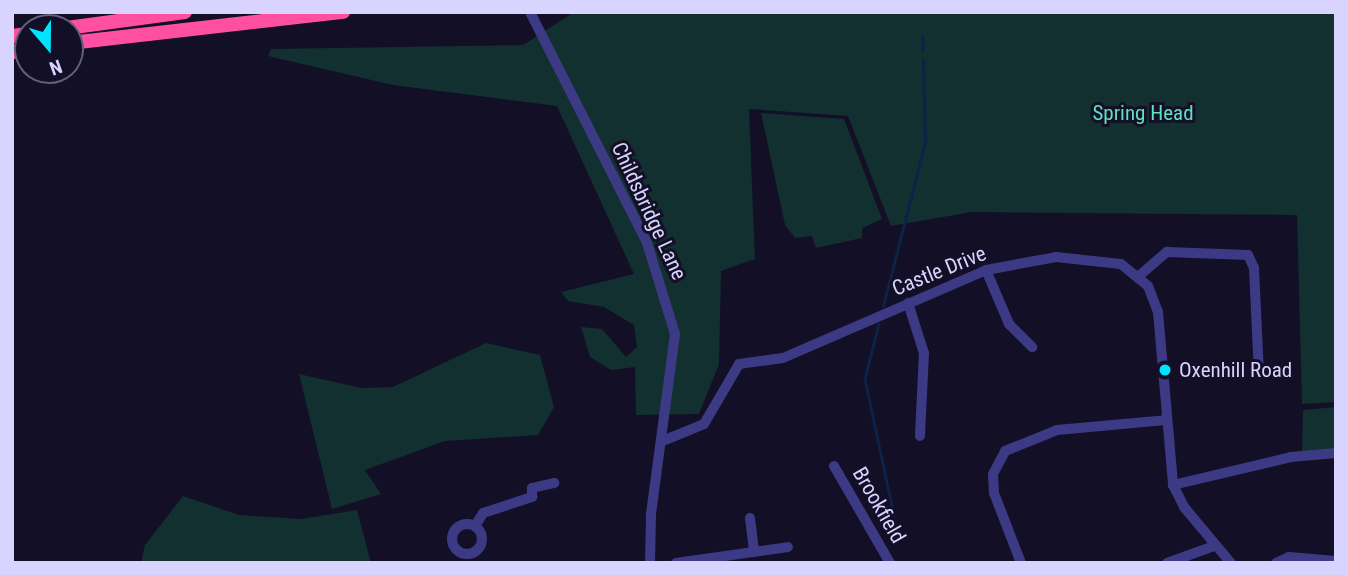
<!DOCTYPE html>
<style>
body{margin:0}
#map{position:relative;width:1348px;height:575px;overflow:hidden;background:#130f26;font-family:"Roboto Condensed",sans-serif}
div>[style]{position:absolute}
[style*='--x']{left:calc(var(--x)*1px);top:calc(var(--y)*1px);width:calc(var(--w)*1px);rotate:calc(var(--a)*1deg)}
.green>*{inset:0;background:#12302f}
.stream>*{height:2.5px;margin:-1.25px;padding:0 1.25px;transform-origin:1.25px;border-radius:1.25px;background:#0c2248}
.minor>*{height:10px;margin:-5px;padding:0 5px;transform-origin:5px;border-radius:5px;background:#3d3a85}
.minor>.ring{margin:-5px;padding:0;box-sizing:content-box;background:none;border:10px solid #3d3a85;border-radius:50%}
.highway>*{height:14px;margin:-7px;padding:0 7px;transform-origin:7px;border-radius:7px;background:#ff4fa3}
.dots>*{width:19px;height:19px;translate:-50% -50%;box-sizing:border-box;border:4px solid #130f26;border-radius:50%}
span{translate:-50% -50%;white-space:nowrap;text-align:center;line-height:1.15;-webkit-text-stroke:6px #130f26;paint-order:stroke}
.park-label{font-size:21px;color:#5fe0c0}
.street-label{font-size:21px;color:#d9d4ff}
.poi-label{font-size:21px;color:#d9d4ff}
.left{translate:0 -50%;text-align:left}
.frame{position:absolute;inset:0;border:14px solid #d9d4ff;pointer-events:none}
.north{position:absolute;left:14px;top:14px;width:70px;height:70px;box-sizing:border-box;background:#130f26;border:2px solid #625e7d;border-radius:50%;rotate:160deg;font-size:19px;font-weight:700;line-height:28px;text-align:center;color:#d9d4ff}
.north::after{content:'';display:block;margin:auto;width:24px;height:32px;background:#00e5ff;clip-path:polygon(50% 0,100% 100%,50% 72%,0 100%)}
</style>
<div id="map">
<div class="green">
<i style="clip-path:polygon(1336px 12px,1336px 402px,1302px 404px,1297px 215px,972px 212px,891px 226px,848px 116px,749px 109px,755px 259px,721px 271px,719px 364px,699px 414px,636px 415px,635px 367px,611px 370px,590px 357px,581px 327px,602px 329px,626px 357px,637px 347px,634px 325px,604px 307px,568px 301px,561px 292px,634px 274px,557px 106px,393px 85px,268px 56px,271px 49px,523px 45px,571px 14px)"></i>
<i style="clip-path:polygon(761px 113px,844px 119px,882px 219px,862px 228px,862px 238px,816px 248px,812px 236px,795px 238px,785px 225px)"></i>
<i style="clip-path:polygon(486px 343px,540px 355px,554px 407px,538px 435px,445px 441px,365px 470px,381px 494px,332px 509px,299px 374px,361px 388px,393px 387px)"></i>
<i style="clip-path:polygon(1336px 407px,1336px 449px,1302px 452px,1303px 410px)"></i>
<i style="clip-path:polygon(183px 496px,239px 515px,301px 519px,357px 510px,371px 563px,141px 563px,145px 545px)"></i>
</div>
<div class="stream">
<i style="--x:923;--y:36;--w:14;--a:90"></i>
<i style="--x:883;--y:306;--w:168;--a:-75.6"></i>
<i style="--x:925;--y:143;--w:83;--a:-91.4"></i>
<i style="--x:879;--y:324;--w:57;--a:104.3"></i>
<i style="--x:865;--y:379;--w:140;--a:78"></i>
</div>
<div class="minor">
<i style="--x:530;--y:12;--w:259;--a:63.1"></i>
<i style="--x:647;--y:243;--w:95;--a:72.9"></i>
<i style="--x:675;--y:334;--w:183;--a:97.6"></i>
<i style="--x:651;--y:515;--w:48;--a:91.2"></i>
<i style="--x:986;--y:270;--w:59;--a:66.9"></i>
<i style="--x:1009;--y:324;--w:33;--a:45"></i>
<i style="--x:1139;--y:276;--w:37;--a:-41"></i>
<i style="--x:1167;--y:252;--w:81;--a:2.1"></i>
<i style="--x:1248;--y:255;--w:14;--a:65"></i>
<i style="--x:1254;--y:268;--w:105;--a:87.3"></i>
<i style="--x:908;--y:303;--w:52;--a:72.3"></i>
<i style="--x:924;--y:353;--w:83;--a:92.8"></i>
<i style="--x:665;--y:440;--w:42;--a:-22.3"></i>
<i style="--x:704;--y:424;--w:69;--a:-59.7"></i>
<i style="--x:739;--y:364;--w:44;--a:-7.8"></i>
<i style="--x:783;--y:358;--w:221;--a:-23.4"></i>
<i style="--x:986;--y:270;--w:71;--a:-10.5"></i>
<i style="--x:1056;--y:257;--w:65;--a:6.1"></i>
<i style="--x:1121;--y:264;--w:35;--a:39"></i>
<i style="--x:1148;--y:286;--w:28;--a:69"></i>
<i style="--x:1158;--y:312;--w:174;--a:85"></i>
<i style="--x:1173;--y:485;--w:25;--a:63"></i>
<i style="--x:1184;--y:507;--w:73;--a:50"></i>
<i style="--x:834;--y:466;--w:112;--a:60"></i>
<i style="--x:1173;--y:485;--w:121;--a:-13.3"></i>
<i style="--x:1291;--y:457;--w:45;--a:-5.1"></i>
<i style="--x:750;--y:518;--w:34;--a:83"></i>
<i class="ring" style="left:452px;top:524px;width:20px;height:20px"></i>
<i style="--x:475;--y:526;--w:15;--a:-58"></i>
<i style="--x:483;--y:513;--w:52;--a:-18.1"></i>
<i style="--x:532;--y:497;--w:9;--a:-90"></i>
<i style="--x:532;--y:488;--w:23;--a:-13"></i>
<i style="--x:676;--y:563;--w:113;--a:-8.1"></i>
<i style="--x:1021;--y:563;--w:75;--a:-111.1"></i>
<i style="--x:994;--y:493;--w:19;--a:-93"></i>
<i style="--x:993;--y:474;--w:26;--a:-62"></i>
<i style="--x:1005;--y:451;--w:56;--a:-22"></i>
<i style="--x:1057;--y:430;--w:109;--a:-5.2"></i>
<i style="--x:1167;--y:563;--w:50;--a:-19.9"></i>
<i style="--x:1276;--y:563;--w:14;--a:-25"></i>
<i style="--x:1289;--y:557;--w:47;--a:4.9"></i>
</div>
<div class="highway">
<i style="--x:67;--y:28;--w:119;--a:-7.7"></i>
<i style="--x:12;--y:36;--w:16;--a:-7"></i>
<i style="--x:70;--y:43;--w:275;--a:-6.5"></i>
<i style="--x:12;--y:52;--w:16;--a:-7"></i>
</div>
<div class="dots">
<i style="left:1165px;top:370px;background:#00e5ff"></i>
</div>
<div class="park-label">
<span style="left:1143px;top:113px">Spring Head</span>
</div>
<div class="street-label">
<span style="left:649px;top:211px;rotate:65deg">Childsbridge Lane</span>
<span style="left:939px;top:271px;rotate:-22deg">Castle Drive</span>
<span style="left:879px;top:505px;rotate:60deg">Brookfield</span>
</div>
<div class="poi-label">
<span class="left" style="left:1179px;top:370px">Oxenhill Road</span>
</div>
<div class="frame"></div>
<div class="north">N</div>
</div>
